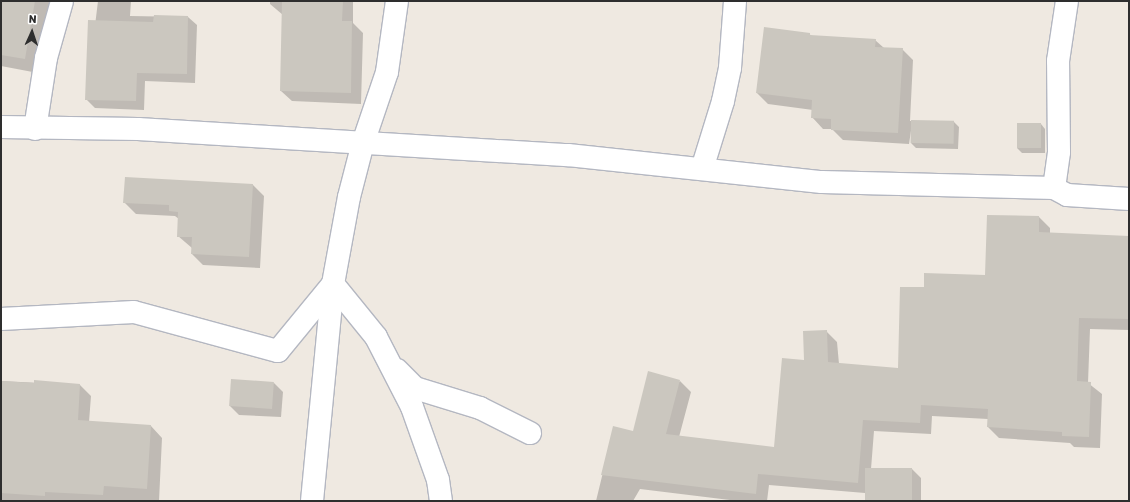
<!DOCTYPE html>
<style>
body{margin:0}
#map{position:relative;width:1130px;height:502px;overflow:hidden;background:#efe9e1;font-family:Rubik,sans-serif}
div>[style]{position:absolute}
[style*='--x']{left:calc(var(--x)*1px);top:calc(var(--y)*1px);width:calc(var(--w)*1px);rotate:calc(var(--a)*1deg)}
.shadow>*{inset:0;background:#0003}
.building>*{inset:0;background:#cbc7bf;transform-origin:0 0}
.roads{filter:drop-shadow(1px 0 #b4b7c1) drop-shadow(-1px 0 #b4b7c1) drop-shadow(0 1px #b4b7c1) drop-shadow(0 -1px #b4b7c1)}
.minor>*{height:22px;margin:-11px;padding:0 11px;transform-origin:11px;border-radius:11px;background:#fff}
span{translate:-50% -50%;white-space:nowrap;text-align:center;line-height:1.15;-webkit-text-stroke:3px #fff;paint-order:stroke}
.frame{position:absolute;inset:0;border:2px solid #2e2e2e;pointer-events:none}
.north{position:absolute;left:12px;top:12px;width:40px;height:40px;-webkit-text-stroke:3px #fff;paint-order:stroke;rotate:3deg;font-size:11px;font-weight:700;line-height:16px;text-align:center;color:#2e2e2e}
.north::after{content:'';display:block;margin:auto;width:14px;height:18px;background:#2e2e2e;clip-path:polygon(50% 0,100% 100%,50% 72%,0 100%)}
</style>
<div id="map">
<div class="shadow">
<i style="clip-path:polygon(1px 1px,51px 1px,38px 73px,1px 66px)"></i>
<i style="clip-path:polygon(98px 1px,131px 1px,130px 16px,188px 17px,197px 25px,195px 83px,145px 81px,144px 110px,95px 108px,86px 99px)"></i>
<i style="clip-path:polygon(270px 1px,353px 1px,353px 23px,363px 33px,361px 104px,292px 101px,281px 91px,283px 15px,270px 4px)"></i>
<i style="clip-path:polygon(809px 34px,812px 36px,875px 40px,884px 48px,902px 49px,913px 60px,910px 121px,954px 122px,959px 127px,958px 149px,916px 148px,911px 143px,912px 124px,909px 144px,843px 140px,832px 129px,823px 129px,812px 117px,813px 110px,768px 104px,757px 93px)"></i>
<i style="clip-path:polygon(1041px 124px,1045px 129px,1045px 153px,1022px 153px,1017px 148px)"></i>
<i style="clip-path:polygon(253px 185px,264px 196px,260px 268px,203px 265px,192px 254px,192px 248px,178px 236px,179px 219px,175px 216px,136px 214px,124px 202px)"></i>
<i style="clip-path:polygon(1039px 217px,1050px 228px,1050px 234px,1129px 237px,1129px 330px,1090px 329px,1088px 383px,1102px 394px,1100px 448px,1074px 447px,1070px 443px,999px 438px,988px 427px,988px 419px,932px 416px,931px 434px,874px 431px,871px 469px,912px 469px,921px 478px,921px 501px,865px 501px,865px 493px,769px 485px,767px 501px,738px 501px,640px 489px,633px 501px,596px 501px,614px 427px,634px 432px,680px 381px,691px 392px,679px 437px,775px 448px,805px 361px,826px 331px,837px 342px,839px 364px,899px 369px,925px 288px,986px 276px)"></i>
<i style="clip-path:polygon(1px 381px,80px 385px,91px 396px,89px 422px,151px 426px,162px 438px,159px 501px,1px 501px)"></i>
<i style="clip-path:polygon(274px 383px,283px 392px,281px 417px,239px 415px,230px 406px)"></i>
</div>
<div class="building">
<i style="clip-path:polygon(1px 1px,35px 1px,25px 59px,1px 55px)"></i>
<i style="clip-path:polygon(282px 1px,343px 1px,342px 21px,352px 21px,351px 93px,280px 91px)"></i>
<i style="clip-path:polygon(154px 15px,188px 16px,187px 74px,137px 73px,136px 101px,85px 100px,88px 20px,153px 22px)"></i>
<i style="clip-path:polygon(764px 27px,810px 33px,810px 35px,876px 39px,875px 47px,903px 48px,898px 133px,831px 130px,831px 119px,811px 118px,812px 100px,756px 93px)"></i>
<i style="left:911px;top:120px;width:43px;height:23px;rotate:1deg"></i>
<i style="left:1017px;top:123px;width:24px;height:25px"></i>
<i style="clip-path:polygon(125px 177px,253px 184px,249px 257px,191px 254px,192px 237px,177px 237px,178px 212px,169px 211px,169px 205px,123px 203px)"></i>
<i style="clip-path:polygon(987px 215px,1039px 216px,1039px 232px,1129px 236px,1129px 319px,1079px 318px,1077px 381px,1091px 382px,1089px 437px,1062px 436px,1062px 432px,987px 427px,988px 409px,921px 405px,920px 423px,863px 420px,858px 483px,758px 474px,756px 494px,601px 475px,613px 426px,633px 431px,648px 371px,680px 380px,666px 434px,774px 447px,782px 358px,804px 360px,803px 331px,827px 330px,828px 362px,898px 368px,900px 287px,924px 287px,924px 273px,985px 275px)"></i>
<i style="left:231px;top:379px;width:43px;height:27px;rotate:4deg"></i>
<i style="clip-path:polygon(34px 380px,80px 384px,78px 420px,151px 425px,147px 489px,104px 486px,103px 495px,45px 492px,45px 496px,1px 493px,1px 381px,34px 383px)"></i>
<i style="left:865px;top:468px;width:47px;height:33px"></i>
</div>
<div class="roads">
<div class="minor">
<i style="--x:1;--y:127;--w:137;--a:0.8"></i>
<i style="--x:138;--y:129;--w:431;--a:3.5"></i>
<i style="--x:568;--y:155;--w:255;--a:6.1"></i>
<i style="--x:822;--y:182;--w:232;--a:1.5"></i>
<i style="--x:1054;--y:188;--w:15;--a:28"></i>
<i style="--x:1067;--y:195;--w:62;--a:3.7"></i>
<i style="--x:35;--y:129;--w:72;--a:-81.2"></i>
<i style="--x:46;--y:58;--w:59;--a:-74.3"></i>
<i style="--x:702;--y:169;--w:71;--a:-72.8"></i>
<i style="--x:723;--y:101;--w:34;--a:-78"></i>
<i style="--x:730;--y:68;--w:67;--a:-85.7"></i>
<i style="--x:1054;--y:188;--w:36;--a:-82"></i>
<i style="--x:1059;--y:152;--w:91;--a:-90.6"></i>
<i style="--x:1058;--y:61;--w:61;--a:-81.5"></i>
<i style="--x:1;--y:319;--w:133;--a:-3"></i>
<i style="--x:134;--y:312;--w:149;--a:15.2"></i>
<i style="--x:278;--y:351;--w:87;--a:-50.6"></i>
<i style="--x:333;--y:284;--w:68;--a:50.9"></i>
<i style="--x:376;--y:337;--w:79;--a:62.8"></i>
<i style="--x:412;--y:407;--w:77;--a:70.4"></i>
<i style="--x:438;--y:480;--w:21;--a:82"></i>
<i style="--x:397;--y:370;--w:25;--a:45"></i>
<i style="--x:415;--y:388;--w:68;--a:17.1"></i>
<i style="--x:480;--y:408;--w:56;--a:26.6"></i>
<i style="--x:312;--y:501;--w:218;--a:-84.5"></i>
<i style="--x:333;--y:284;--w:88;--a:-79.6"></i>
<i style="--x:349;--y:197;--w:56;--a:-75.5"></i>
<i style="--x:363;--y:143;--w:75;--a:-71.3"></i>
<i style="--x:387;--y:72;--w:72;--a:-82"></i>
</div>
</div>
<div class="frame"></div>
<div class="north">N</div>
</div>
